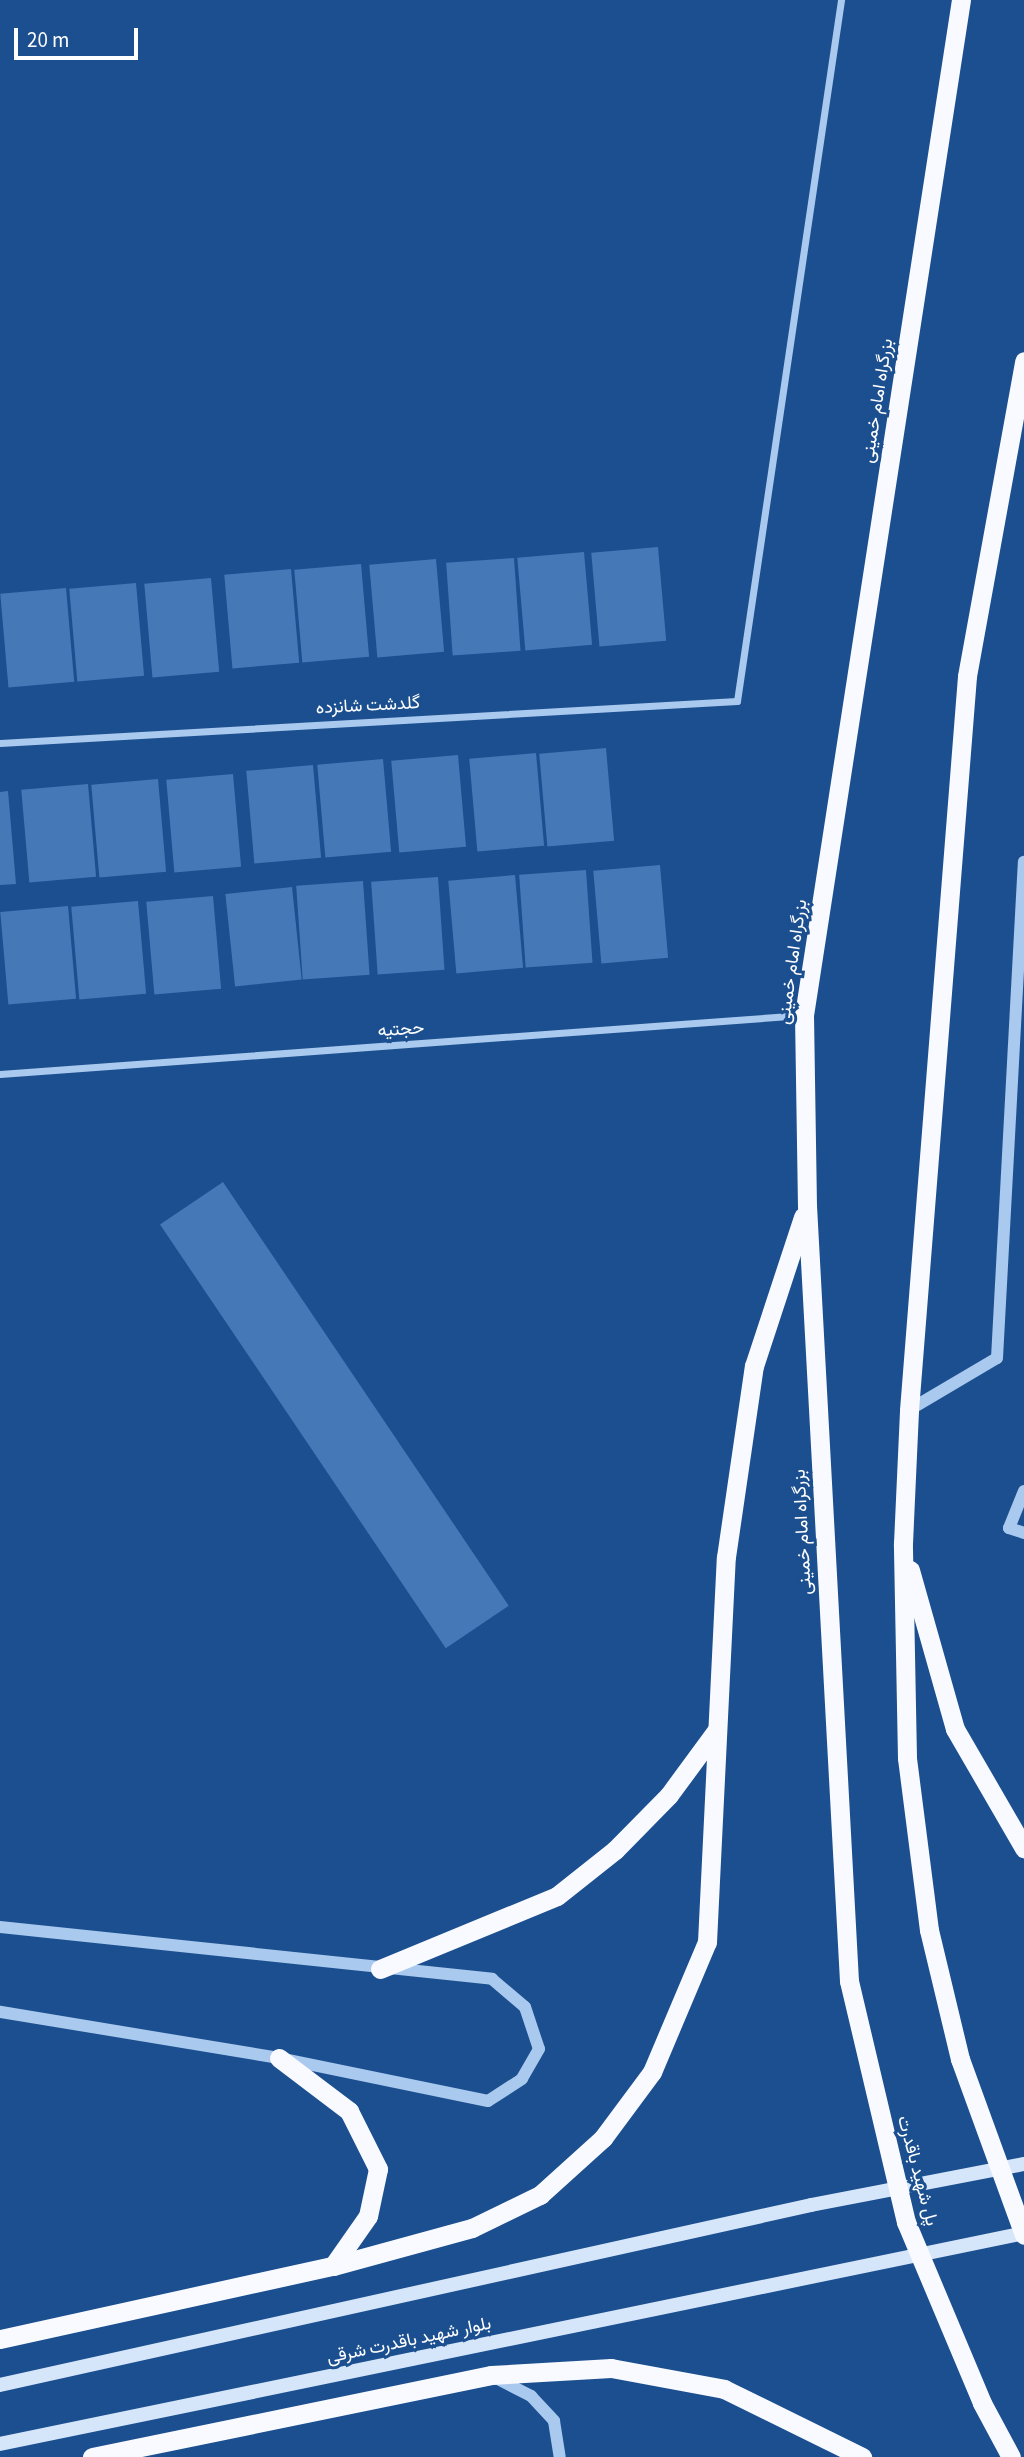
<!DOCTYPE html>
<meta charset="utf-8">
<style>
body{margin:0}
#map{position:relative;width:1024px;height:2457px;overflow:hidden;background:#1b4f8f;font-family:"Source Sans 3",Vazirmatn,sans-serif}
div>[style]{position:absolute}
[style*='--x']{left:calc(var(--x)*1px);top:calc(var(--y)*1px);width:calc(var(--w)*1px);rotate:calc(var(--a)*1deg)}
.building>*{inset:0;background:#4478b7;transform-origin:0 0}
.minor>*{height:7px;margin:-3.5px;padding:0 3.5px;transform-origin:3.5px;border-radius:3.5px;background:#a9c9ee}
.tertiary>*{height:12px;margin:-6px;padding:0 6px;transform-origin:6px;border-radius:6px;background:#a9c9ee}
.secondary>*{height:14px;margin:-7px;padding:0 7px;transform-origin:7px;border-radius:7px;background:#d6e6fa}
.trunk>*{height:19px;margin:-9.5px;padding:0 9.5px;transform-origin:9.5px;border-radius:9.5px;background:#f8faff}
.trunk-bridge>*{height:19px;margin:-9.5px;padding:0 9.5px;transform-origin:9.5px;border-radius:9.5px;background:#f8faff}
span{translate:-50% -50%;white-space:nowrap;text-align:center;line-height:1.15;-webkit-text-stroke:6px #1b4f8f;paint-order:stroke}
.street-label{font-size:18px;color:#fff}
.scale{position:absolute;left:14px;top:28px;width:124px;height:32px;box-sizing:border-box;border:4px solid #fff;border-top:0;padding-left:9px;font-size:21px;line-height:24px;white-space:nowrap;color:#fff;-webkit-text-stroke:5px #1b4f8f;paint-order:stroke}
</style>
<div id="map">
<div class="building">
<i style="left:658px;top:547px;width:94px;height:67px;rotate:85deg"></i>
<i style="left:584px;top:552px;width:93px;height:67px;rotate:85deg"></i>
<i style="left:514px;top:558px;width:93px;height:68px;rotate:86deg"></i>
<i style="left:436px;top:559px;width:93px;height:67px;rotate:85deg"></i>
<i style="left:361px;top:564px;width:93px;height:67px;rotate:85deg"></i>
<i style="left:291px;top:569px;width:94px;height:67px;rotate:85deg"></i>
<i style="left:211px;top:578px;width:94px;height:67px;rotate:85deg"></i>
<i style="left:136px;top:583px;width:93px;height:67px;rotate:85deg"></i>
<i style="left:66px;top:588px;width:94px;height:66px;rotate:85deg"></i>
<i style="left:606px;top:748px;width:93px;height:67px;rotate:85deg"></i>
<i style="left:536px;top:753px;width:93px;height:67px;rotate:85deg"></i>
<i style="left:458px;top:755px;width:92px;height:67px;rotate:85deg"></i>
<i style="left:383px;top:759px;width:93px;height:66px;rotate:85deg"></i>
<i style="left:313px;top:765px;width:93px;height:67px;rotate:85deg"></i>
<i style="left:233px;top:774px;width:93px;height:67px;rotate:85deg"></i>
<i style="left:158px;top:779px;width:93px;height:67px;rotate:85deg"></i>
<i style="left:88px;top:784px;width:93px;height:67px;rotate:85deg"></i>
<i style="clip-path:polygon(8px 791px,16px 884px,0 885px,0 792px)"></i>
<i style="left:660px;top:865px;width:93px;height:67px;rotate:85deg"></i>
<i style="left:586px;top:870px;width:93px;height:67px;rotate:86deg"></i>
<i style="left:515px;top:875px;width:93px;height:67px;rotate:85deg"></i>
<i style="left:438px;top:877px;width:93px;height:67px;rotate:86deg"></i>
<i style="left:363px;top:881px;width:94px;height:67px;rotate:86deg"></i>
<i style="left:292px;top:887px;width:93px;height:67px;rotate:84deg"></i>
<i style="left:213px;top:896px;width:93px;height:67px;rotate:85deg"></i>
<i style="left:138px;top:901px;width:93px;height:67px;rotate:85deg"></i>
<i style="left:68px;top:906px;width:93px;height:68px;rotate:85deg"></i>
<i style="left:223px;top:1182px;width:511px;height:76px;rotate:56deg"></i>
</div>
<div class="minor">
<i style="--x:0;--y:743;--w:738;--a:-3.26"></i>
<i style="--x:737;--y:701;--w:709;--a:-81.56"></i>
<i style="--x:0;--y:1074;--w:805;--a:-4.2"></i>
</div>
<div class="tertiary">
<i style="--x:909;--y:1410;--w:102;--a:-30.6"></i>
<i style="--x:997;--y:1358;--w:497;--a:-86.9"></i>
<i style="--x:1024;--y:1491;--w:40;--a:112"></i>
<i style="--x:1009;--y:1528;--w:16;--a:18"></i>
<i style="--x:0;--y:1927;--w:495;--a:6"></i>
<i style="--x:492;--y:1979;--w:43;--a:40.3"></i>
<i style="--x:525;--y:2007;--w:44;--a:71.6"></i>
<i style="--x:539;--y:2049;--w:34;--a:120"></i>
<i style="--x:522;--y:2079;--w:40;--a:147.1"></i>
<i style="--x:488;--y:2101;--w:213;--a:-168.4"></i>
<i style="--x:279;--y:2058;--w:283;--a:-170.6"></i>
<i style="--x:494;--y:2377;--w:42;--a:27.2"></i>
<i style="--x:531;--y:2396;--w:34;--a:47"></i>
<i style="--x:554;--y:2421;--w:36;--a:81"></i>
</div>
<div class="secondary">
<i style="--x:0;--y:2385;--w:831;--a:-12.51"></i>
<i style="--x:811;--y:2205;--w:217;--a:-10.9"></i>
<i style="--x:0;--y:2444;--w:1046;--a:-11.64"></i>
</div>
<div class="trunk">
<i style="--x:910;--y:1570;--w:165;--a:74.2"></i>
<i style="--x:955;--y:1729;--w:138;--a:59.9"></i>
<i style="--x:929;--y:1930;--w:173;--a:-97.3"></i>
<i style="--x:907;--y:1758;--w:215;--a:-91.1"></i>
<i style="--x:903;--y:1543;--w:133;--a:-87.4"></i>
<i style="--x:909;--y:1410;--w:736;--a:-85.48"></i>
<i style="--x:967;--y:676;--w:320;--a:-79.7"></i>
<i style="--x:380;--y:1969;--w:191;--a:-22.4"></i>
<i style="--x:557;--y:1896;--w:74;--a:-38.4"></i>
<i style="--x:615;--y:1850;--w:77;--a:-45.5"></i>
<i style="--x:669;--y:1795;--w:79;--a:-53.7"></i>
<i style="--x:849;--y:1981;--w:776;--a:-93.1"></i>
<i style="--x:807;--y:1206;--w:191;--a:-90.9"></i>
<i style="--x:804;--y:1015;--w:1027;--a:-81.21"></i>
<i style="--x:279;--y:2058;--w:88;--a:37.1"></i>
<i style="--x:349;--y:2111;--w:65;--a:63.4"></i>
<i style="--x:378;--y:2169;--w:48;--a:102"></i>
<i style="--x:368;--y:2216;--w:61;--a:125"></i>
<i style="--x:0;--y:2339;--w:341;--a:-12.4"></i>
<i style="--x:333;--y:2266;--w:144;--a:-15.3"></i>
<i style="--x:472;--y:2228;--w:76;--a:-25.9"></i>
<i style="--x:540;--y:2195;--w:85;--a:-42.1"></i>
<i style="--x:603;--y:2138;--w:82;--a:-53.4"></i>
<i style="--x:652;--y:2072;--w:141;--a:-67.1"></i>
<i style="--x:707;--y:1942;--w:385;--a:-87.2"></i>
<i style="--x:726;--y:1557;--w:193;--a:-81.7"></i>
<i style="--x:754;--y:1366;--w:157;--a:-71.8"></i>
<i style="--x:982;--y:2403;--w:61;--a:61.8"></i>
<i style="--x:92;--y:2457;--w:407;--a:-11.6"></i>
<i style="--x:491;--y:2375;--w:120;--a:-3.3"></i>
<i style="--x:611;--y:2368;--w:115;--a:10.5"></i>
<i style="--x:724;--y:2389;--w:154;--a:26.2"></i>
</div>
<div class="trunk-bridge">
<i style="--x:929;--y:1930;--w:133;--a:76.5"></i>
<i style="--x:960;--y:2059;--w:187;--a:70"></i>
<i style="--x:849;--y:1981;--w:248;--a:76.7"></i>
<i style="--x:906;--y:2222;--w:196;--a:67.2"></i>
</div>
<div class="street-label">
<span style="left:878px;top:401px;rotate:-81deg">بزرگراه امام خمینی</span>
<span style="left:368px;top:706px;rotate:-3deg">گلدشت شانزده</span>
<span style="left:793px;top:962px;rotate:-82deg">بزرگراه امام خمینی</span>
<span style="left:401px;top:1030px;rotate:-4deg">حجتیه</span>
<span style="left:803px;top:1532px;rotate:-93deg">بزرگراه امام خمینی</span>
<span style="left:917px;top:2171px;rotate:75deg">پل شهید باقدرت</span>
<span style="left:409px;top:2341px;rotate:-12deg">بلوار شهید باقدرت شرقی</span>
</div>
<div class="scale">20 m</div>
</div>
